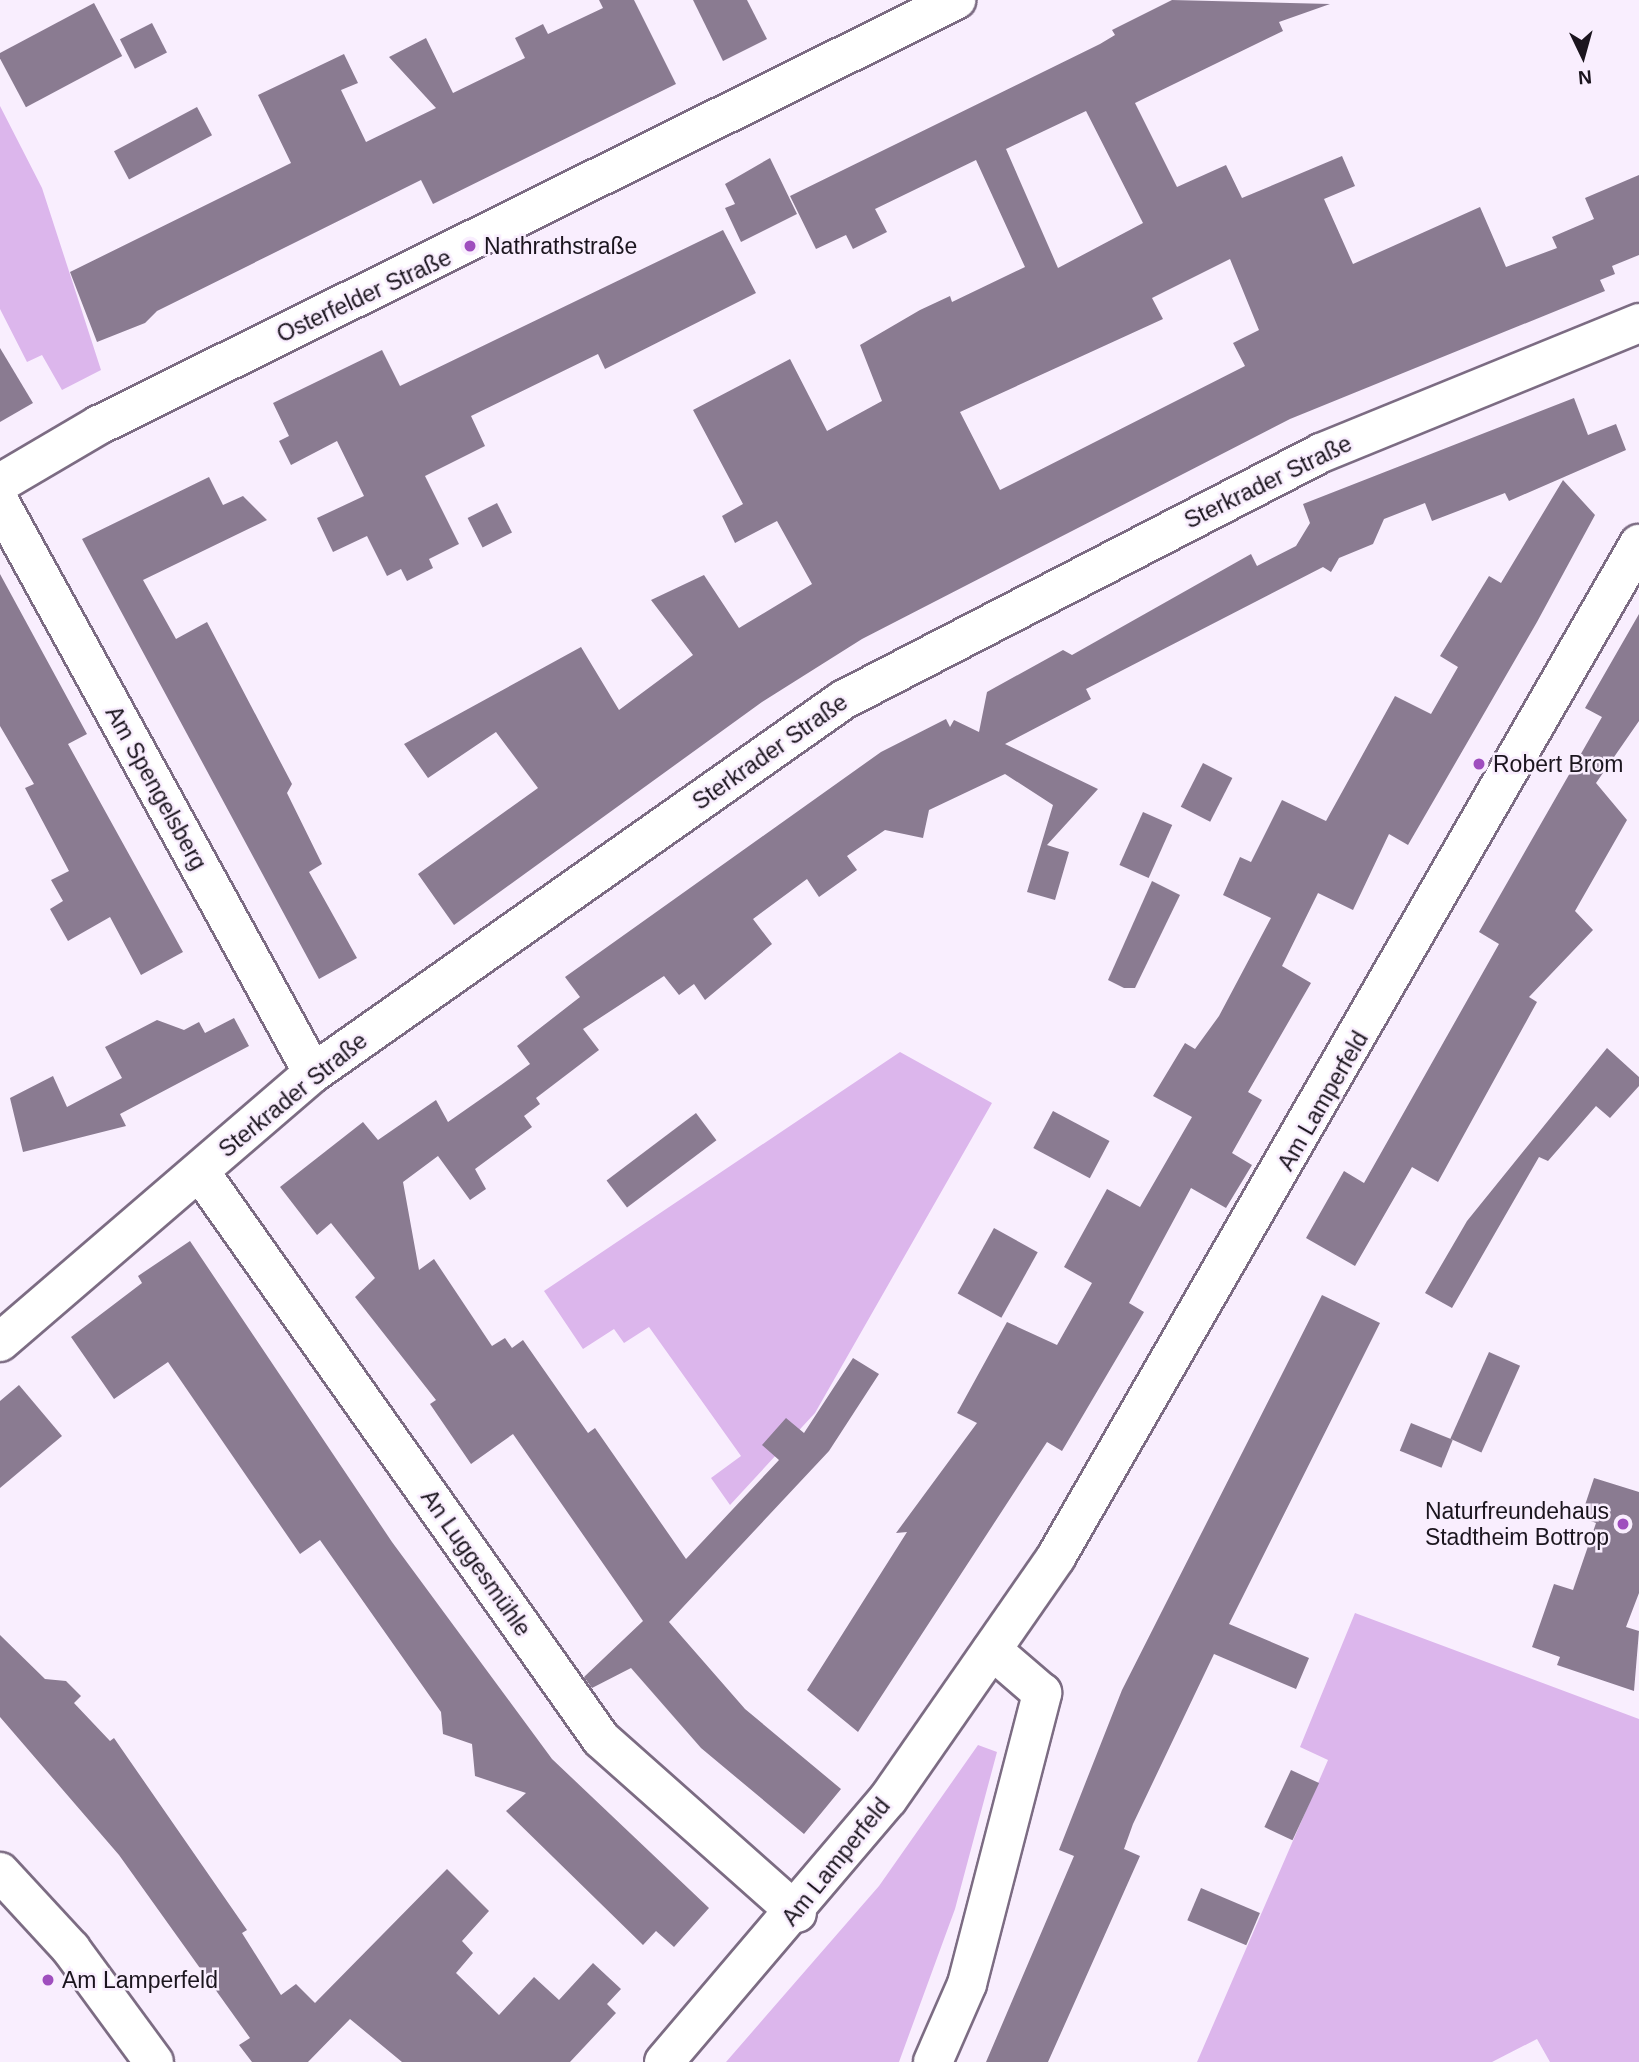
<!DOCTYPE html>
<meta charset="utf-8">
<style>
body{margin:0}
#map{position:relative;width:1639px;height:2062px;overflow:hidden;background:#f9eefe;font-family:Arial,sans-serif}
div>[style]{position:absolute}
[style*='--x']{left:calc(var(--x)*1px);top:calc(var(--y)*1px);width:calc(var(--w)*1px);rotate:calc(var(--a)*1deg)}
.green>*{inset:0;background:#dcb6ec}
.building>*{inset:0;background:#8a7b91;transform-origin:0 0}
.roads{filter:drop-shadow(2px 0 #7c6c83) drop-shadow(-2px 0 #7c6c83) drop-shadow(0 2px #7c6c83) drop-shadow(0 -2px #7c6c83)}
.minor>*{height:38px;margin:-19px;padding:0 19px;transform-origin:19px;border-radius:19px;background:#fff}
.secondary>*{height:38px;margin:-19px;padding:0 19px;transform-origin:19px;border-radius:19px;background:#fff}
.dots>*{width:19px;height:19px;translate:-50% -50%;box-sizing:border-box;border:4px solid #f9eefe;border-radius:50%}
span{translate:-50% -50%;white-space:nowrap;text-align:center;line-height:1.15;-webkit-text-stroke:5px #f9eefe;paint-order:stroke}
.poi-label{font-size:23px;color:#1b151e}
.left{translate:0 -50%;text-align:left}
.right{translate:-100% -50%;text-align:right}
.street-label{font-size:23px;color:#1b151e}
.north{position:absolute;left:1548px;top:21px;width:70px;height:70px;-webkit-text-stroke:5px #f9eefe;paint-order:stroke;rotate:175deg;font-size:19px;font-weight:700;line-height:28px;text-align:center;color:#1b151e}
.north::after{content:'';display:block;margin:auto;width:24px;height:32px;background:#1b151e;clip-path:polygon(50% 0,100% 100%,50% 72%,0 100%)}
</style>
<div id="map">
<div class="green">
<i style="clip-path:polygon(0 106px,42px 188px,101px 370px,62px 390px,42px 355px,27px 362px,0 309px)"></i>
<i style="clip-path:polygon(900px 1052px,992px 1103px,815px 1413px,730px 1505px,711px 1478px,741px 1456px,649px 1327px,624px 1343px,614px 1329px,583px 1349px,544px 1291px)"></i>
<i style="clip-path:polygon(1355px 1613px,1639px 1719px,1639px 2062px,1550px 2062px,1537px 2039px,1492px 2062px,1197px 2062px,1328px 1760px,1300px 1747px)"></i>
<i style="clip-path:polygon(978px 1745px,997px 1752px,955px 1909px,899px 2062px,726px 2062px,879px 1886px)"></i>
</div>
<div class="building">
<i style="clip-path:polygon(599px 0,634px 0,676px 84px,433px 204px,421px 180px,157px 311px,145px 323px,97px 342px,70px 272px,291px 163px,258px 95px,344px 54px,358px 83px,341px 90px,366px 142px,436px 108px,389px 57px,426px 38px,453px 93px,525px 58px,515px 38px,543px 24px,548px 34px,603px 8px)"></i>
<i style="clip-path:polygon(693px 0,747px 0,767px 39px,723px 61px)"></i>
<i style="clip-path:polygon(evenodd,1172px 0,1330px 4px,1279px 22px,1283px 31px,1135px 103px,1177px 187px,1226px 165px,1242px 198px,1342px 156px,1355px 186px,1324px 199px,1353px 264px,1480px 207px,1506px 267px,1557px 248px,1552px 237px,1594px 219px,1585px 198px,1639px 175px,1639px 255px,1612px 266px,1615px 274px,1600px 280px,1605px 291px,1290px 419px,862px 639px,762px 702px,454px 925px,418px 874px,538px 788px,496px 732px,428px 778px,404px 744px,581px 647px,619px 710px,693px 655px,651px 600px,704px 575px,739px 628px,812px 584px,777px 521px,735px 543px,722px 516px,743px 504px,693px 410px,790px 359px,827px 431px,882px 401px,860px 345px,920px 310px,950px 296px,952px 302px,1025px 267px,976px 160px,875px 209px,887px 232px,853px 249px,846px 235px,816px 249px,790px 196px,1100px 44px,1115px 35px,1112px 30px,1172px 0,1086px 111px,1143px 223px,1058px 268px,1006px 149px,1086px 111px,1172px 0,1230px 259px,1259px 330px,1233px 343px,1245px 366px,1000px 490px,960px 412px,1163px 319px,1152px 298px,1230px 259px)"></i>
<i style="left:94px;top:3px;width:60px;height:109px;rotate:62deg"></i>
<i style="left:152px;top:23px;width:33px;height:36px;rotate:63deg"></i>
<i style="left:197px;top:107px;width:32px;height:94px;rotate:62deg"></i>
<i style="clip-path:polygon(770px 158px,797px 214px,741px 242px,725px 208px,735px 204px,725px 184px)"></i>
<i style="clip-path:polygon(723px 230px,756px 293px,605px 369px,598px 354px,471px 416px,485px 446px,425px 476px,459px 544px,429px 559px,433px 568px,407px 581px,401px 569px,387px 576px,367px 536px,333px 552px,317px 518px,364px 496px,337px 441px,291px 465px,279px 441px,289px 436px,273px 403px,382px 350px,400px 386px)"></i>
<i style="clip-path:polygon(0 348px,33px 403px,0 422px)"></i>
<i style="clip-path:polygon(1574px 398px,1588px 435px,1616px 424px,1626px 450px,1509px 501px,1505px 493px,1432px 521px,1425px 503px,1384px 519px,1373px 544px,1339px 558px,1331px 572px,1323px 567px,1086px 689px,1091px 699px,1005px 744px,1098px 789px,1047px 845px,1069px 852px,1055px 900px,1027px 892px,1053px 805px,1005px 774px,929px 810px,923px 838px,885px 830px,847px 856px,857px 870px,819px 897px,807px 879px,753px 919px,772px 944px,705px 1000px,694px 984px,679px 995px,664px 976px,583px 1029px,599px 1050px,536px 1098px,540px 1104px,524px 1116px,532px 1127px,475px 1169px,486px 1189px,470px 1200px,438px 1156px,403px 1182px,419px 1270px,434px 1259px,492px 1346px,505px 1338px,512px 1348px,523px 1340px,588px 1433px,595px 1428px,686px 1559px,779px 1460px,762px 1445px,786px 1418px,804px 1433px,853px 1358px,879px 1374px,829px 1451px,669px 1622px,745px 1709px,841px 1789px,804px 1834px,701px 1748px,631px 1668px,592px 1688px,584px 1677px,643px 1621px,513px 1434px,471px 1464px,430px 1404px,436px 1400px,355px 1297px,375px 1278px,331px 1223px,317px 1235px,280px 1187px,363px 1122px,378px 1140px,436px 1100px,448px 1122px,501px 1085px,530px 1064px,517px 1046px,580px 997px,565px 977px,881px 752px,946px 719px,950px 727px,954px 720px,979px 732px,987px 692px,1063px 650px,1072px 655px,1251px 554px,1257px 566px,1296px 546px,1310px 523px,1303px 504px)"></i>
<i style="clip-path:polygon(209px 477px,223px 505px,243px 496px,267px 520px,143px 580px,176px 639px,207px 622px,292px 784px,287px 793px,322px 864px,309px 872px,357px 958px,319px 979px,82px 539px)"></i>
<i style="clip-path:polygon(1563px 480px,1595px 515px,1537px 622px,1408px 845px,1389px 834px,1353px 910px,1318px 893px,1282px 966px,1311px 983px,1248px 1092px,1262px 1100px,1232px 1153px,1252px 1165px,1226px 1208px,1191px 1188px,1129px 1303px,1144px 1312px,1062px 1451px,1047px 1442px,858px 1732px,807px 1690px,907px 1532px,896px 1533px,977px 1423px,957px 1413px,1007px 1322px,1057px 1345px,1092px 1283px,1064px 1267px,1107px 1189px,1140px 1207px,1192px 1117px,1153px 1096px,1185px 1043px,1195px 1049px,1219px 1016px,1271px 918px,1223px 895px,1240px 857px,1251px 862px,1282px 800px,1326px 821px,1395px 696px,1431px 714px,1458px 667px,1440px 656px,1489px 576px,1501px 583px)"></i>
<i style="left:497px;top:503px;width:33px;height:33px;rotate:63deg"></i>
<i style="clip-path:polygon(0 574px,87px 734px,68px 744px,183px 952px,141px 975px,110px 917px,68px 941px,50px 909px,63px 901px,51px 880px,69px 871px,25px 788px,34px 784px,0 726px)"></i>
<i style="clip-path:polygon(1639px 614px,1639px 721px,1596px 783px,1627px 820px,1575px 911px,1593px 930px,1529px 997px,1537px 1002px,1438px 1182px,1412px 1167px,1355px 1266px,1306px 1238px,1344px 1171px,1364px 1183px,1499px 944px,1479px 932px,1602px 717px,1585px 708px)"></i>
<i style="left:1203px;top:763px;width:33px;height:49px;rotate:27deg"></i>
<i style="left:1143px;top:812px;width:32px;height:58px;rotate:24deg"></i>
<i style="clip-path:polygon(1152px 881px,1180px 895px,1135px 988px,1124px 988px,1108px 980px)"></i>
<i style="clip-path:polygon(234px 1018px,249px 1046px,120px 1114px,126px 1126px,23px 1152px,10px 1098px,53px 1076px,67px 1107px,122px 1078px,105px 1047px,157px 1020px,184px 1030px,199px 1022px,205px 1033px)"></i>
<i style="clip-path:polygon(1607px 1048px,1639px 1077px,1639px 1086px,1610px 1118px,1596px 1106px,1548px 1161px,1539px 1157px,1452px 1308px,1425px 1293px,1467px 1221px)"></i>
<i style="left:1053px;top:1111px;width:64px;height:42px;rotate:28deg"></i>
<i style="left:696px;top:1113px;width:34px;height:112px;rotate:53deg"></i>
<i style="left:994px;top:1228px;width:50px;height:75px;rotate:29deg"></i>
<i style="clip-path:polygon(190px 1241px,392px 1542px,552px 1759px,709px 1908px,674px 1947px,656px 1931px,643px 1945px,506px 1811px,526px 1793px,475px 1776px,472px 1744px,443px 1734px,441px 1712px,320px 1540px,300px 1554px,168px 1362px,114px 1399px,71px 1337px,142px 1283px,138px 1276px)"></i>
<i style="clip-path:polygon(1322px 1295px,1380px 1323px,1229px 1624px,1309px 1658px,1296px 1689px,1214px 1654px,1133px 1824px,1124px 1849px,1140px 1856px,1048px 2062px,986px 2062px,1074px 1856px,1059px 1850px,1122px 1690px)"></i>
<i style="left:1489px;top:1352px;width:34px;height:95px;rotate:24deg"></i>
<i style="clip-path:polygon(19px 1385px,62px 1436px,0 1488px,0 1401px)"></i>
<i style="left:1411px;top:1423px;width:45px;height:30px;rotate:22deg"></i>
<i style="clip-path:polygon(1594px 1478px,1639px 1492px,1639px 1593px,1626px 1627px,1639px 1631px,1634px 1691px,1557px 1665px,1560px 1657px,1532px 1647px,1554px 1584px,1573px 1590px,1596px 1523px,1581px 1517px)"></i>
<i style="clip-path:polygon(0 1635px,45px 1679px,66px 1681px,81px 1696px,74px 1703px,110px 1741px,114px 1738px,247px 1930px,242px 1933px,281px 1995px,296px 1984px,315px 2003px,447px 1869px,489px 1911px,462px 1941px,473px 1953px,456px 1973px,499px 2015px,534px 1977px,559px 2000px,593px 1963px,621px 1989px,607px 2004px,616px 2013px,570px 2062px,402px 2062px,350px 2019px,308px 2062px,252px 2062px,239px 2045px,250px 2038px,119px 1855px,0 1717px)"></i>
<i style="left:1291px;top:1770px;width:31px;height:63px;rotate:25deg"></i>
<i style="left:1201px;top:1888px;width:64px;height:35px;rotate:23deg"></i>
</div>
<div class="roads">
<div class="minor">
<i style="--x:0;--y:503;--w:650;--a:61.23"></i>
<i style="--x:200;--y:1172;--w:694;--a:54.73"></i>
<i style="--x:601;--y:1739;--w:262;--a:41.6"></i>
<i style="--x:0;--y:1342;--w:413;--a:-40.7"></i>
<i style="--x:313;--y:1073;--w:648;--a:-35.14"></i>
<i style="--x:843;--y:700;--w:538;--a:-27.33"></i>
<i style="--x:1321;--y:453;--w:344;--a:-22.2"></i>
<i style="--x:664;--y:2062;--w:345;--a:-49.6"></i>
<i style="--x:888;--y:1799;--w:295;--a:-55.2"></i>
<i style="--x:1056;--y:1557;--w:1169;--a:-60.08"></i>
<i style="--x:933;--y:2062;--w:85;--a:-66.4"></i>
<i style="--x:967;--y:1984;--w:301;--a:-75.5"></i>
<i style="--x:1042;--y:1693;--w:66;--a:-139.3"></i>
</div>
<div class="secondary">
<i style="--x:0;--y:483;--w:115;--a:-30.4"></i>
<i style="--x:99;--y:425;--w:957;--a:-26.38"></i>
<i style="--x:0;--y:1872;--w:105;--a:47.3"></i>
<i style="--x:71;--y:1949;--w:140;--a:53.7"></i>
</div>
</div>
<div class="dots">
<i style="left:470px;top:246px;background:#9f4ebe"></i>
<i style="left:1479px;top:764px;background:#9f4ebe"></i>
<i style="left:1623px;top:1524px;background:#9f4ebe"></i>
<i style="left:48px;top:1980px;background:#9f4ebe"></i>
</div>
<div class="poi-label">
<span class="left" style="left:484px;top:246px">Nathrathstraße</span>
<span class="left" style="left:1493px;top:764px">Robert Brom</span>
<span class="right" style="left:1609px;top:1524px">Naturfreundehaus<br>Stadtheim Bottrop</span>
<span class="left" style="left:62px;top:1980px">Am Lamperfeld</span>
</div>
<div class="street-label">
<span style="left:364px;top:296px;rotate:-25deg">Osterfelder Straße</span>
<span style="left:1268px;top:482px;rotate:-26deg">Sterkrader Straße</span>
<span style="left:770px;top:752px;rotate:-35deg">Sterkrader Straße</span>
<span style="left:156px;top:788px;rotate:61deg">Am Spengelsberg</span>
<span style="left:293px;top:1095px;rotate:-39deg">Sterkrader Straße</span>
<span style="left:1323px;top:1101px;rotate:-60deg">Am Lamperfeld</span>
<span style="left:476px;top:1563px;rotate:55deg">An Luggesmühle</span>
<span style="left:836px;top:1862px;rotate:-51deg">Am Lamperfeld</span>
</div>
<div class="north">N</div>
</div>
